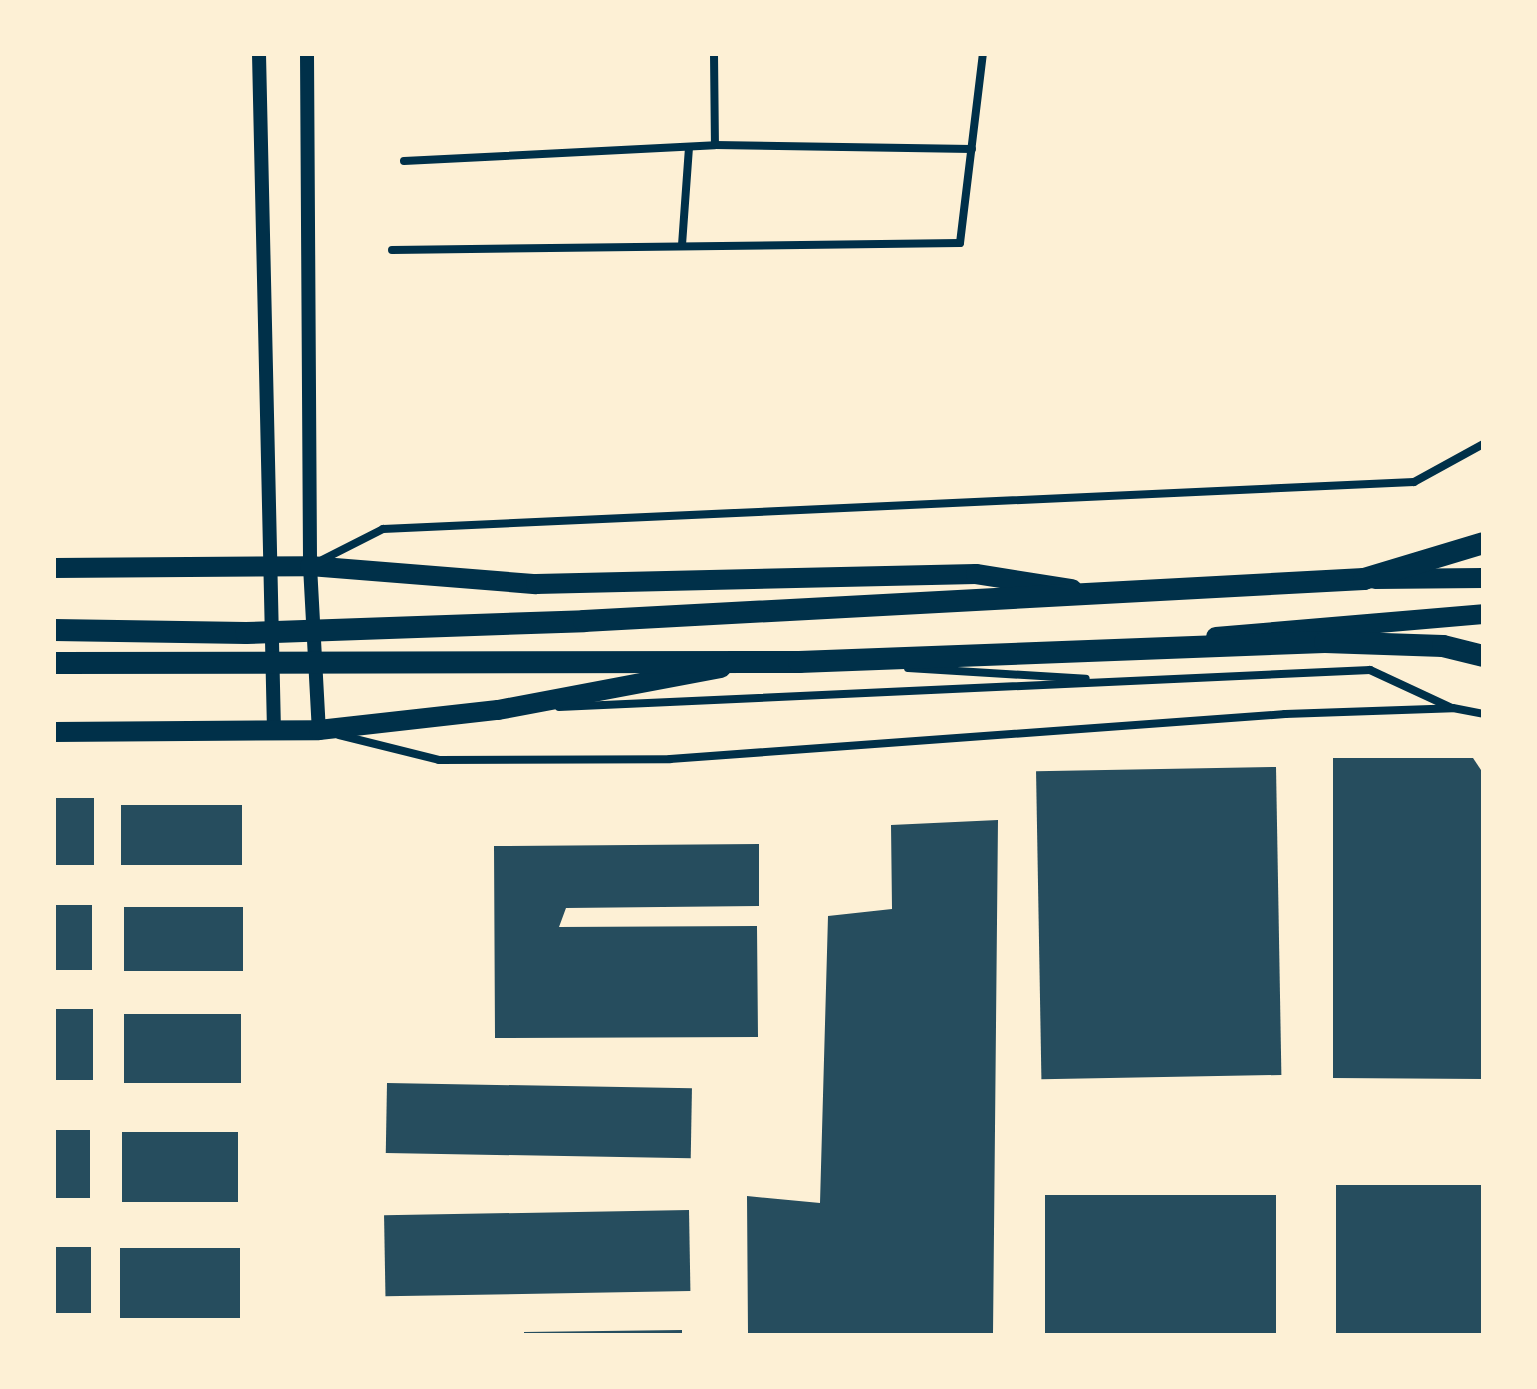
<!DOCTYPE html>
<style>
body{margin:0}
#map{position:relative;width:1537px;height:1389px;overflow:hidden;background:#fdf0d5;font-family:"Libre Baskerville",serif}
div>[style]{position:absolute}
[style*='--x']{left:calc(var(--x)*1px);top:calc(var(--y)*1px);width:calc(var(--w)*1px);rotate:calc(var(--a)*1deg)}
.building>*{inset:0;background:#264d5e;transform-origin:0 0}
.minor>*{height:8px;margin:-4px;padding:0 4px;transform-origin:4px;border-radius:4px;background:#003049}
.tertiary>*{height:14px;margin:-7px;padding:0 7px;transform-origin:7px;border-radius:7px;background:#003049}
.primary>*{height:20px;margin:-10px;padding:0 10px;transform-origin:10px;border-radius:10px;background:#003049}
.trunk>*{height:22px;margin:-11px;padding:0 11px;transform-origin:11px;border-radius:11px;background:#003049}
span{translate:-50% -50%;white-space:nowrap;text-align:center;line-height:1.15;-webkit-text-stroke:8px #fdf0d5;paint-order:stroke}
.frame{position:absolute;inset:0;border:56px solid #fdf0d5;pointer-events:none}
</style>
<div id="map">
<div class="building">
<i style="clip-path:polygon(1333px 758px,1473px 758px,1483px 773px,1483px 1079px,1333px 1078px)"></i>
<i style="left:1276px;top:767px;width:308px;height:240px;rotate:89deg"></i>
<i style="left:54px;top:798px;width:40px;height:67px"></i>
<i style="left:121px;top:805px;width:121px;height:60px"></i>
<i style="clip-path:polygon(998px 820px,993px 1335px,748px 1335px,747px 1196px,820px 1203px,828px 916px,892px 909px,891px 825px)"></i>
<i style="clip-path:polygon(759px 844px,759px 906px,566px 908px,559px 927px,757px 926px,758px 1037px,495px 1038px,494px 846px)"></i>
<i style="left:54px;top:905px;width:38px;height:65px"></i>
<i style="left:124px;top:907px;width:119px;height:64px"></i>
<i style="left:54px;top:1009px;width:39px;height:71px"></i>
<i style="left:124px;top:1014px;width:117px;height:69px"></i>
<i style="left:387px;top:1083px;width:305px;height:70px;rotate:1deg"></i>
<i style="left:54px;top:1130px;width:36px;height:68px"></i>
<i style="left:122px;top:1132px;width:116px;height:70px"></i>
<i style="left:1336px;top:1185px;width:147px;height:150px"></i>
<i style="left:1276px;top:1195px;width:140px;height:231px;rotate:90deg"></i>
<i style="left:689px;top:1210px;width:81px;height:305px;rotate:89deg"></i>
<i style="left:54px;top:1247px;width:37px;height:66px"></i>
<i style="left:120px;top:1248px;width:120px;height:70px"></i>
<i style="clip-path:polygon(682px 1330px,682px 1335px,524px 1335px,524px 1332px)"></i>
</div>
<div class="minor">
<i style="--x:714;--y:54;--w:91;--a:89.4"></i>
<i style="--x:404;--y:161;--w:311;--a:-2.9"></i>
<i style="--x:715;--y:145;--w:257;--a:0.9"></i>
<i style="--x:682;--y:245;--w:97;--a:-85.9"></i>
<i style="--x:392;--y:250;--w:568;--a:-0.71"></i>
<i style="--x:960;--y:243;--w:190;--a:-83.1"></i>
<i style="--x:318;--y:562;--w:73;--a:-26.9"></i>
<i style="--x:383;--y:529;--w:1032;--a:-2.61"></i>
<i style="--x:1414;--y:482;--w:79;--a:-28.8"></i>
<i style="--x:908;--y:668;--w:178;--a:3.5"></i>
<i style="--x:559;--y:707;--w:812;--a:-2.61"></i>
<i style="--x:1370;--y:670;--w:90;--a:24.9"></i>
<i style="--x:339;--y:735;--w:103;--a:14"></i>
<i style="--x:439;--y:760;--w:231;--a:-0.2"></i>
<i style="--x:670;--y:759;--w:617;--a:-4.18"></i>
<i style="--x:1285;--y:714;--w:168;--a:-2"></i>
<i style="--x:1453;--y:708;--w:31;--a:11"></i>
</div>
<div class="tertiary">
<i style="--x:259;--y:54;--w:677;--a:88.73"></i>
<i style="--x:307;--y:54;--w:512;--a:89.66"></i>
<i style="--x:310;--y:566;--w:164;--a:86.9"></i>
</div>
<div class="primary">
<i style="--x:54;--y:568;--w:256;--a:-0.4"></i>
<i style="--x:310;--y:566;--w:227;--a:4.6"></i>
<i style="--x:536;--y:584;--w:440;--a:-1.3"></i>
<i style="--x:976;--y:574;--w:97;--a:8.9"></i>
<i style="--x:1375;--y:579;--w:108;--a:-0.5"></i>
<i style="--x:1216;--y:637;--w:268;--a:-4.9"></i>
<i style="--x:54;--y:732;--w:265;--a:-0.4"></i>
<i style="--x:319;--y:730;--w:180;--a:-6.4"></i>
<i style="--x:498;--y:710;--w:227;--a:-10.7"></i>
</div>
<div class="trunk">
<i style="--x:54;--y:630;--w:192;--a:0.9"></i>
<i style="--x:246;--y:633;--w:338;--a:-2"></i>
<i style="--x:584;--y:621;--w:781;--a:-3.08"></i>
<i style="--x:1364;--y:579;--w:124;--a:-16.8"></i>
<i style="--x:54;--y:663;--w:745;--a:-0.08"></i>
<i style="--x:799;--y:662;--w:526;--a:-2.18"></i>
<i style="--x:1325;--y:642;--w:118;--a:1.9"></i>
<i style="--x:1443;--y:646;--w:41;--a:14"></i>
</div>
<div class="frame"></div>
</div>
